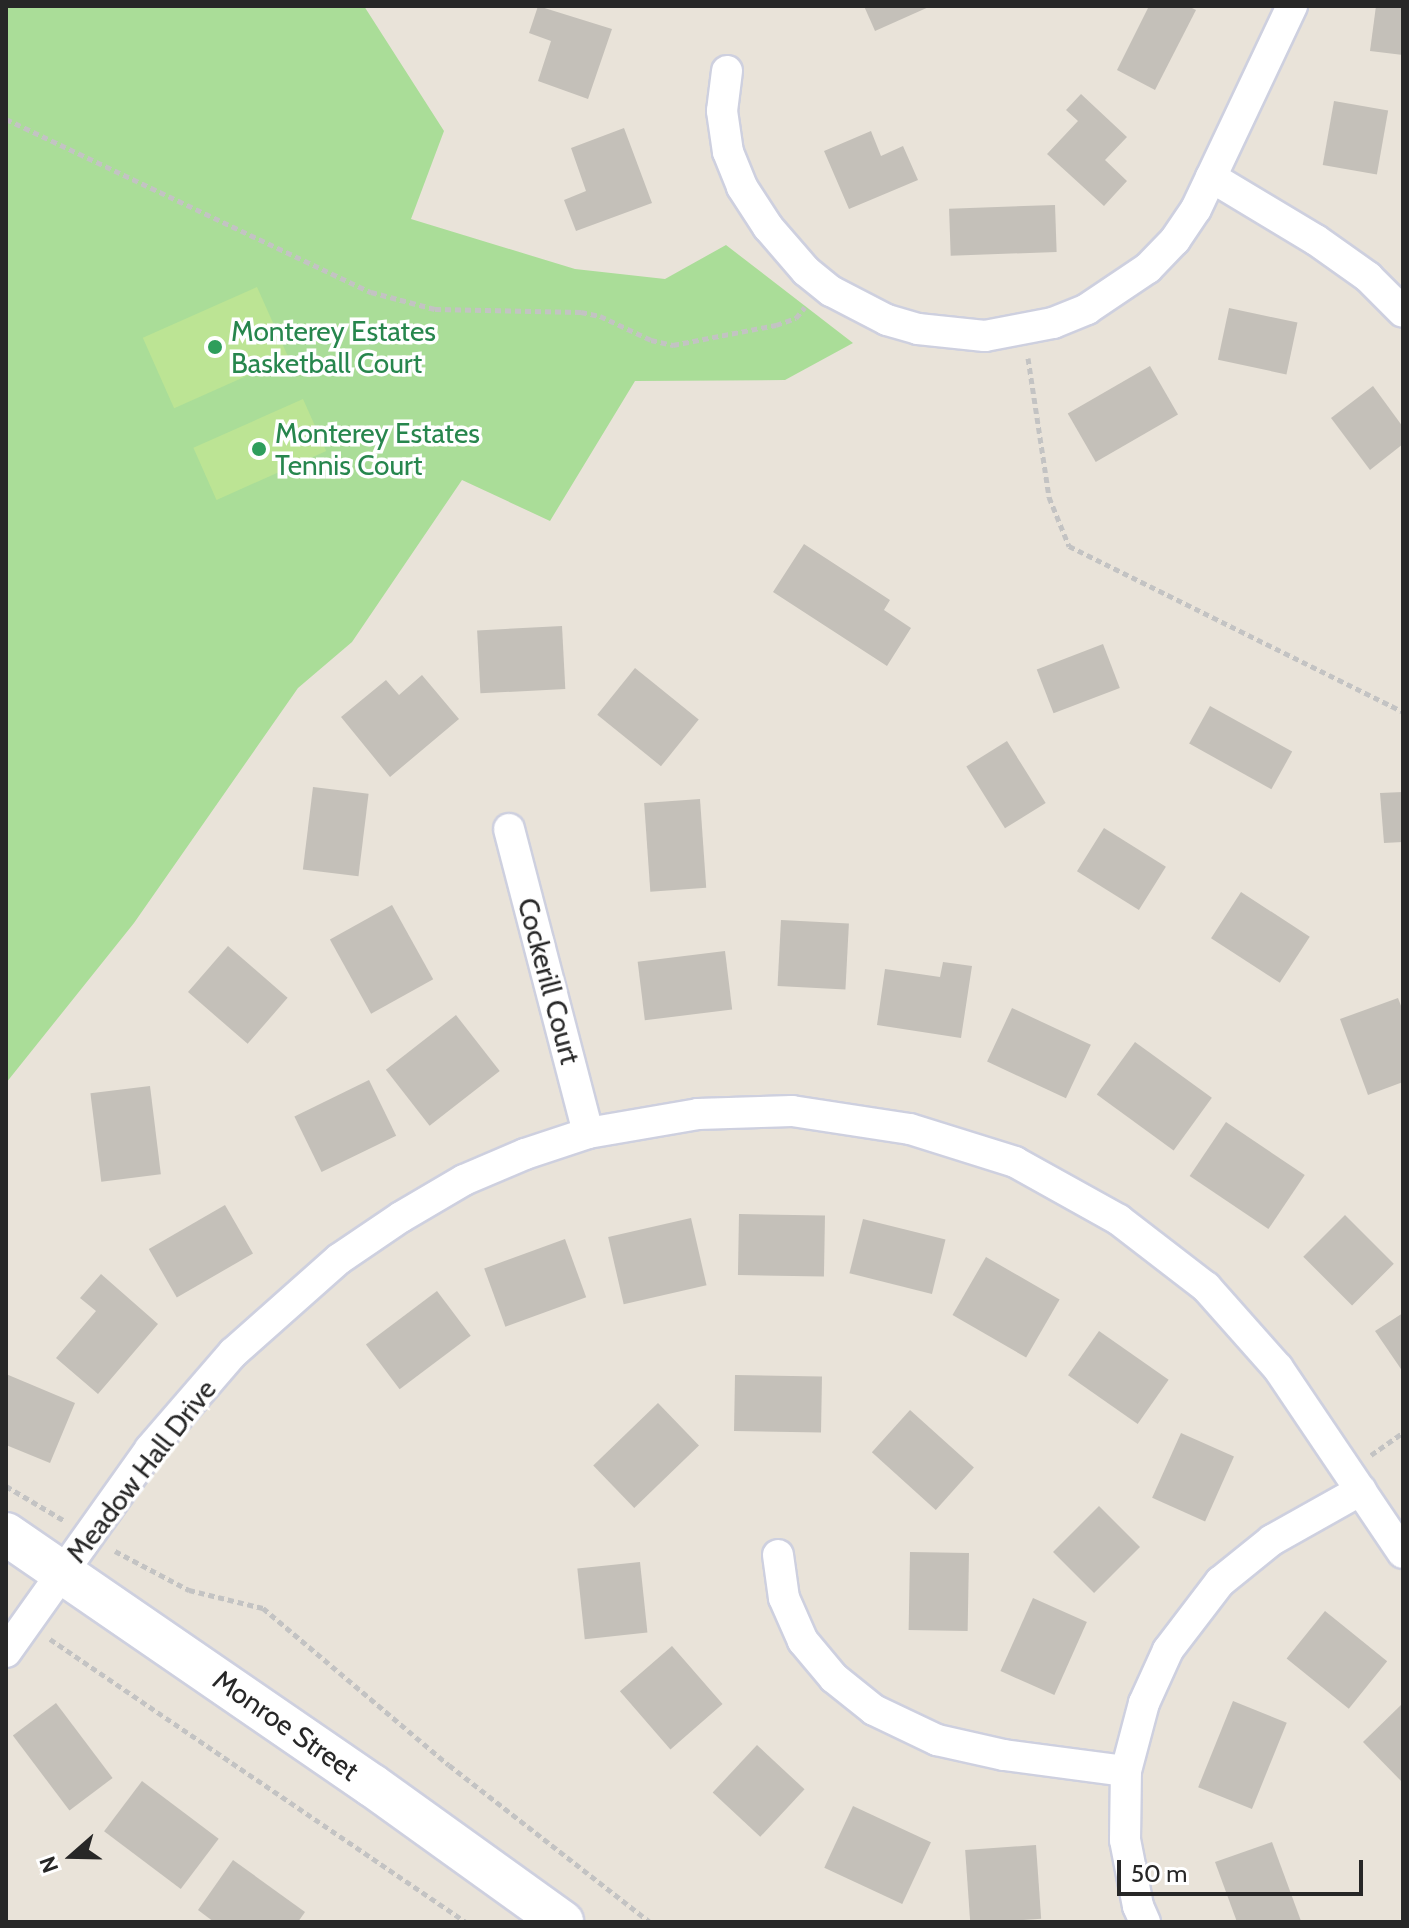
<!DOCTYPE html>
<style>
body{margin:0}
#map{position:relative;width:1409px;height:1928px;overflow:hidden;background:#e9e3d9;font-family:Cabin,sans-serif}
div>[style]{position:absolute}
[style*='--x']{left:calc(var(--x)*1px);top:calc(var(--y)*1px);width:calc(var(--w)*1px);rotate:calc(var(--a)*1deg)}
.green>*{inset:0;background:#aadd98}
.pitch>*{inset:0;background:#bce494;transform-origin:0 0}
.building>*{inset:0;background:#c4c0b9;transform-origin:0 0}
.path>*{height:5px;margin-top:-2.5px;transform-origin:0;background:repeating-linear-gradient(90deg,#c3c3c3 0 6px,transparent 0 10px)}
.roads{filter:drop-shadow(2px 0 #ced0df) drop-shadow(-2px 0 #ced0df) drop-shadow(0 2px #ced0df) drop-shadow(0 -2px #ced0df)}
.street>*{height:30px;margin:-15px;padding:0 15px;transform-origin:15px;border-radius:15px;background:#fff}
.secondary>*{height:42px;margin:-21px;padding:0 21px;transform-origin:21px;border-radius:21px;background:#fff}
.dots>*{width:22px;height:22px;translate:-50% -50%;box-sizing:border-box;border:4px solid #fff;border-radius:50%}
span{translate:-50% -50%;white-space:nowrap;text-align:center;line-height:1.15;-webkit-text-stroke:7px #fff;paint-order:stroke}
.leisure-label{font-size:28px;color:#27864d}
.left{translate:0 -50%;text-align:left}
.street-label{font-size:28px;color:#272727}
.frame{position:absolute;inset:0;border:8px solid #272727;pointer-events:none}
.north{position:absolute;left:32px;top:1816px;width:80px;height:80px;-webkit-text-stroke:6px #fff;paint-order:stroke;rotate:250deg;font-size:22px;font-weight:700;line-height:32px;text-align:center;color:#272727}
.north::after{content:'';display:block;margin:auto;width:28px;height:36px;background:#272727;clip-path:polygon(50% 0,100% 100%,50% 72%,0 100%)}
.scale{position:absolute;left:1117px;top:1860px;width:246px;height:36px;box-sizing:border-box;border:4px solid #272727;border-top:0;padding-left:10px;font-size:24px;line-height:28px;white-space:nowrap;color:#272727;-webkit-text-stroke:6px #fff;paint-order:stroke}
</style>
<div id="map">
<div class="green">
<i style="clip-path:polygon(6px 6px,364px 6px,444px 131px,411px 219px,575px 269px,665px 279px,726px 245px,853px 343px,785px 380px,635px 381px,550px 521px,462px 480px,352px 642px,298px 688px,134px 923px,6px 1083px)"></i>
</div>
<div class="pitch">
<i style="left:257px;top:287px;width:77px;height:125px;rotate:66deg"></i>
<i style="left:303px;top:399px;width:57px;height:120px;rotate:66deg"></i>
</div>
<div class="building">
<i style="clip-path:polygon(538px 6px,612px 29px,588px 99px,538px 81px,551px 41px,529px 33px)"></i>
<i style="clip-path:polygon(864px 6px,931px 6px,875px 31px)"></i>
<i style="clip-path:polygon(1149px 6px,1188px 6px,1196px 10px,1155px 90px,1117px 70px)"></i>
<i style="clip-path:polygon(1376px 6px,1403px 6px,1403px 55px,1370px 51px)"></i>
<i style="clip-path:polygon(1081px 94px,1127px 137px,1105px 160px,1127px 181px,1104px 206px,1047px 154px,1078px 121px,1066px 110px)"></i>
<i style="left:1334px;top:101px;width:55px;height:65px;rotate:10deg"></i>
<i style="clip-path:polygon(624px 128px,652px 203px,576px 231px,564px 200px,586px 191px,571px 148px)"></i>
<i style="clip-path:polygon(871px 131px,881px 156px,903px 146px,918px 180px,849px 209px,824px 151px)"></i>
<i style="left:1055px;top:205px;width:47px;height:106px;rotate:88deg"></i>
<i style="left:1229px;top:308px;width:70px;height:53px;rotate:12deg"></i>
<i style="left:1150px;top:366px;width:56px;height:95px;rotate:60deg"></i>
<i style="clip-path:polygon(1373px 386px,1403px 427px,1403px 444px,1370px 470px,1331px 418px)"></i>
<i style="clip-path:polygon(804px 544px,890px 600px,884px 610px,911px 628px,887px 666px,773px 592px)"></i>
<i style="left:562px;top:626px;width:63px;height:85px;rotate:87deg"></i>
<i style="left:1103px;top:644px;width:47px;height:71px;rotate:69deg"></i>
<i style="left:635px;top:668px;width:82px;height:60px;rotate:39deg"></i>
<i style="clip-path:polygon(422px 675px,459px 719px,390px 777px,341px 717px,386px 680px,399px 695px)"></i>
<i style="left:1210px;top:706px;width:94px;height:43px;rotate:29deg"></i>
<i style="left:1007px;top:741px;width:73px;height:48px;rotate:58deg"></i>
<i style="left:313px;top:787px;width:56px;height:83px;rotate:7deg"></i>
<i style="clip-path:polygon(1403px 792px,1403px 842px,1384px 843px,1380px 793px)"></i>
<i style="left:700px;top:799px;width:89px;height:56px;rotate:86deg"></i>
<i style="left:1104px;top:828px;width:73px;height:51px;rotate:32deg"></i>
<i style="left:1241px;top:892px;width:82px;height:55px;rotate:33deg"></i>
<i style="left:392px;top:905px;width:85px;height:71px;rotate:61deg"></i>
<i style="left:781px;top:920px;width:68px;height:66px;rotate:3deg"></i>
<i style="left:228px;top:946px;width:79px;height:61px;rotate:41deg"></i>
<i style="left:725px;top:951px;width:59px;height:88px;rotate:83deg"></i>
<i style="clip-path:polygon(943px 962px,972px 966px,961px 1038px,877px 1025px,885px 969px,940px 977px)"></i>
<i style="clip-path:polygon(1398px 998px,1403px 1011px,1403px 1082px,1368px 1095px,1340px 1019px)"></i>
<i style="left:1012px;top:1008px;width:87px;height:59px;rotate:25deg"></i>
<i style="left:456px;top:1015px;width:71px;height:89px;rotate:52deg"></i>
<i style="left:1135px;top:1042px;width:95px;height:65px;rotate:36deg"></i>
<i style="left:369px;top:1080px;width:62px;height:83px;rotate:64deg"></i>
<i style="left:150px;top:1086px;width:89px;height:60px;rotate:83deg"></i>
<i style="left:1226px;top:1122px;width:95px;height:65px;rotate:34deg"></i>
<i style="left:225px;top:1205px;width:56px;height:88px;rotate:60deg"></i>
<i style="left:739px;top:1214px;width:86px;height:61px;rotate:1deg"></i>
<i style="left:1345px;top:1215px;width:69px;height:59px;rotate:45deg"></i>
<i style="left:691px;top:1218px;width:69px;height:85px;rotate:77deg"></i>
<i style="left:863px;top:1219px;width:85px;height:56px;rotate:14deg"></i>
<i style="left:565px;top:1239px;width:62px;height:86px;rotate:70deg"></i>
<i style="left:986px;top:1257px;width:85px;height:67px;rotate:30deg"></i>
<i style="clip-path:polygon(101px 1274px,158px 1324px,98px 1394px,56px 1358px,96px 1311px,80px 1298px)"></i>
<i style="left:437px;top:1291px;width:56px;height:89px;rotate:53deg"></i>
<i style="clip-path:polygon(1403px 1313px,1403px 1372px,1375px 1331px)"></i>
<i style="left:1099px;top:1331px;width:85px;height:54px;rotate:35deg"></i>
<i style="clip-path:polygon(6px 1374px,75px 1403px,50px 1463px,6px 1445px)"></i>
<i style="left:735px;top:1375px;width:87px;height:56px;rotate:1deg"></i>
<i style="left:658px;top:1403px;width:59px;height:90px;rotate:46deg"></i>
<i style="left:910px;top:1410px;width:86px;height:57px;rotate:42deg"></i>
<i style="left:1181px;top:1433px;width:58px;height:71px;rotate:24deg"></i>
<i style="left:1099px;top:1506px;width:58px;height:65px;rotate:45deg"></i>
<i style="left:910px;top:1552px;width:59px;height:78px;rotate:1deg"></i>
<i style="left:640px;top:1562px;width:71px;height:63px;rotate:84deg"></i>
<i style="left:1033px;top:1598px;width:59px;height:80px;rotate:24deg"></i>
<i style="left:1325px;top:1611px;width:80px;height:61px;rotate:39deg"></i>
<i style="left:672px;top:1646px;width:77px;height:69px;rotate:49deg"></i>
<i style="left:1233px;top:1701px;width:58px;height:93px;rotate:22deg"></i>
<i style="left:56px;top:1703px;width:94px;height:54px;rotate:53deg"></i>
<i style="clip-path:polygon(1403px 1703px,1403px 1783px,1363px 1742px)"></i>
<i style="left:757px;top:1745px;width:65px;height:65px;rotate:43deg"></i>
<i style="left:142px;top:1781px;width:96px;height:63px;rotate:37deg"></i>
<i style="left:853px;top:1806px;width:86px;height:68px;rotate:25deg"></i>
<i style="clip-path:polygon(1272px 1842px,1301px 1921px,1237px 1922px,1215px 1862px)"></i>
<i style="left:1036px;top:1845px;width:74px;height:71px;rotate:86deg"></i>
<i style="clip-path:polygon(233px 1860px,305px 1912px,298px 1922px,214px 1922px,198px 1910px)"></i>
</div>
<div class="path">
<i style="--x:6;--y:119;--w:404;--a:25.4"></i>
<i style="--x:371;--y:292;--w:66;--a:14.9"></i>
<i style="--x:435;--y:309;--w:146;--a:1.2"></i>
<i style="--x:581;--y:312;--w:19;--a:12"></i>
<i style="--x:600;--y:316;--w:56;--a:25.2"></i>
<i style="--x:651;--y:340;--w:23;--a:13"></i>
<i style="--x:673;--y:345;--w:105;--a:-11"></i>
<i style="--x:776;--y:325;--w:21;--a:-19"></i>
<i style="--x:796;--y:318;--w:14;--a:-51"></i>
<i style="--x:1028;--y:358;--w:141;--a:81.4"></i>
<i style="--x:1049;--y:497;--w:53;--a:67.8"></i>
<i style="--x:1069;--y:546;--w:373;--a:26.4"></i>
<i style="--x:1371;--y:1455;--w:39;--a:-35"></i>
<i style="--x:6;--y:1486;--w:69;--a:30.7"></i>
<i style="--x:115;--y:1551;--w:84;--a:27.8"></i>
<i style="--x:189;--y:1590;--w:76;--a:13.7"></i>
<i style="--x:263;--y:1608;--w:243;--a:40.2"></i>
<i style="--x:449;--y:1765;--w:255;--a:38"></i>
<i style="--x:50;--y:1639;--w:503;--a:34.23"></i>
</div>
<div class="roads">
<div class="street">
<i style="--x:727;--y:71;--w:40;--a:97.1"></i>
<i style="--x:722;--y:111;--w:41;--a:81.7"></i>
<i style="--x:728;--y:152;--w:38;--a:68"></i>
<i style="--x:742;--y:187;--w:48;--a:57"></i>
<i style="--x:768;--y:227;--w:58;--a:49.2"></i>
<i style="--x:806;--y:271;--w:32;--a:39"></i>
<i style="--x:831;--y:291;--w:63;--a:27.4"></i>
<i style="--x:887;--y:320;--w:32;--a:16"></i>
<i style="--x:918;--y:329;--w:67;--a:6"></i>
<i style="--x:985;--y:336;--w:69;--a:-10.8"></i>
<i style="--x:1053;--y:323;--w:37;--a:-22"></i>
<i style="--x:1087;--y:309;--w:73;--a:-33.9"></i>
<i style="--x:1148;--y:268;--w:39;--a:-46"></i>
<i style="--x:1175;--y:240;--w:37;--a:-56"></i>
<i style="--x:1196;--y:209;--w:225;--a:-64.7"></i>
<i style="--x:1211;--y:177;--w:122;--a:31"></i>
<i style="--x:1316;--y:240;--w:64;--a:35.4"></i>
<i style="--x:1368;--y:277;--w:49;--a:45"></i>
<i style="--x:509;--y:829;--w:314;--a:75.4"></i>
<i style="--x:778;--y:1555;--w:43;--a:82.1"></i>
<i style="--x:784;--y:1598;--w:47;--a:66.2"></i>
<i style="--x:803;--y:1641;--w:48;--a:50"></i>
<i style="--x:834;--y:1678;--w:51;--a:38.7"></i>
<i style="--x:874;--y:1710;--w:70;--a:25.5"></i>
<i style="--x:937;--y:1740;--w:69;--a:12.6"></i>
<i style="--x:1004;--y:1755;--w:123;--a:7.5"></i>
<i style="--x:6;--y:1652;--w:249;--a:-54.6"></i>
<i style="--x:150;--y:1449;--w:127;--a:-49.2"></i>
<i style="--x:233;--y:1353;--w:142;--a:-41.6"></i>
<i style="--x:339;--y:1259;--w:75;--a:-34.1"></i>
<i style="--x:401;--y:1217;--w:73;--a:-30.4"></i>
<i style="--x:464;--y:1180;--w:66;--a:-23.1"></i>
<i style="--x:525;--y:1154;--w:66;--a:-18.4"></i>
<i style="--x:588;--y:1133;--w:112;--a:-9.8"></i>
<i style="--x:698;--y:1114;--w:94;--a:-1.8"></i>
<i style="--x:792;--y:1111;--w:119;--a:8.7"></i>
<i style="--x:910;--y:1129;--w:110;--a:17.4"></i>
<i style="--x:1015;--y:1162;--w:119;--a:29.1"></i>
<i style="--x:1119;--y:1220;--w:110;--a:37.6"></i>
<i style="--x:1206;--y:1287;--w:108;--a:48.4"></i>
<i style="--x:1278;--y:1368;--w:223;--a:56"></i>
<i style="--x:1145;--y:1922;--w:17;--a:-114"></i>
<i style="--x:1138;--y:1906;--w:67;--a:-101.1"></i>
<i style="--x:1125;--y:1840;--w:69;--a:-89.2"></i>
<i style="--x:1126;--y:1771;--w:70;--a:-75.2"></i>
<i style="--x:1144;--y:1703;--w:58;--a:-65.6"></i>
<i style="--x:1168;--y:1650;--w:86;--a:-52.6"></i>
<i style="--x:1220;--y:1582;--w:67;--a:-38.9"></i>
<i style="--x:1272;--y:1540;--w:102;--a:-29.3"></i>
</div>
<div class="secondary">
<i style="--x:6;--y:1534;--w:445;--a:34.5"></i>
<i style="--x:373;--y:1786;--w:233;--a:35.7"></i>
</div>
</div>
<div class="dots">
<i style="left:215px;top:347px;background:#2e9e5b"></i>
<i style="left:259px;top:449px;background:#2e9e5b"></i>
</div>
<div class="leisure-label">
<span class="left" style="left:231px;top:347px">Monterey Estates<br>Basketball Court</span>
<span class="left" style="left:275px;top:449px">Monterey Estates<br>Tennis Court</span>
</div>
<div class="street-label">
<span style="left:549px;top:981px;rotate:75deg">Cockerill Court</span>
<span style="left:141px;top:1471px;rotate:-52deg">Meadow Hall Drive</span>
<span style="left:286px;top:1725px;rotate:35deg">Monroe Street</span>
</div>
<div class="frame"></div>
<div class="north">N</div>
<div class="scale">50 m</div>
</div>
